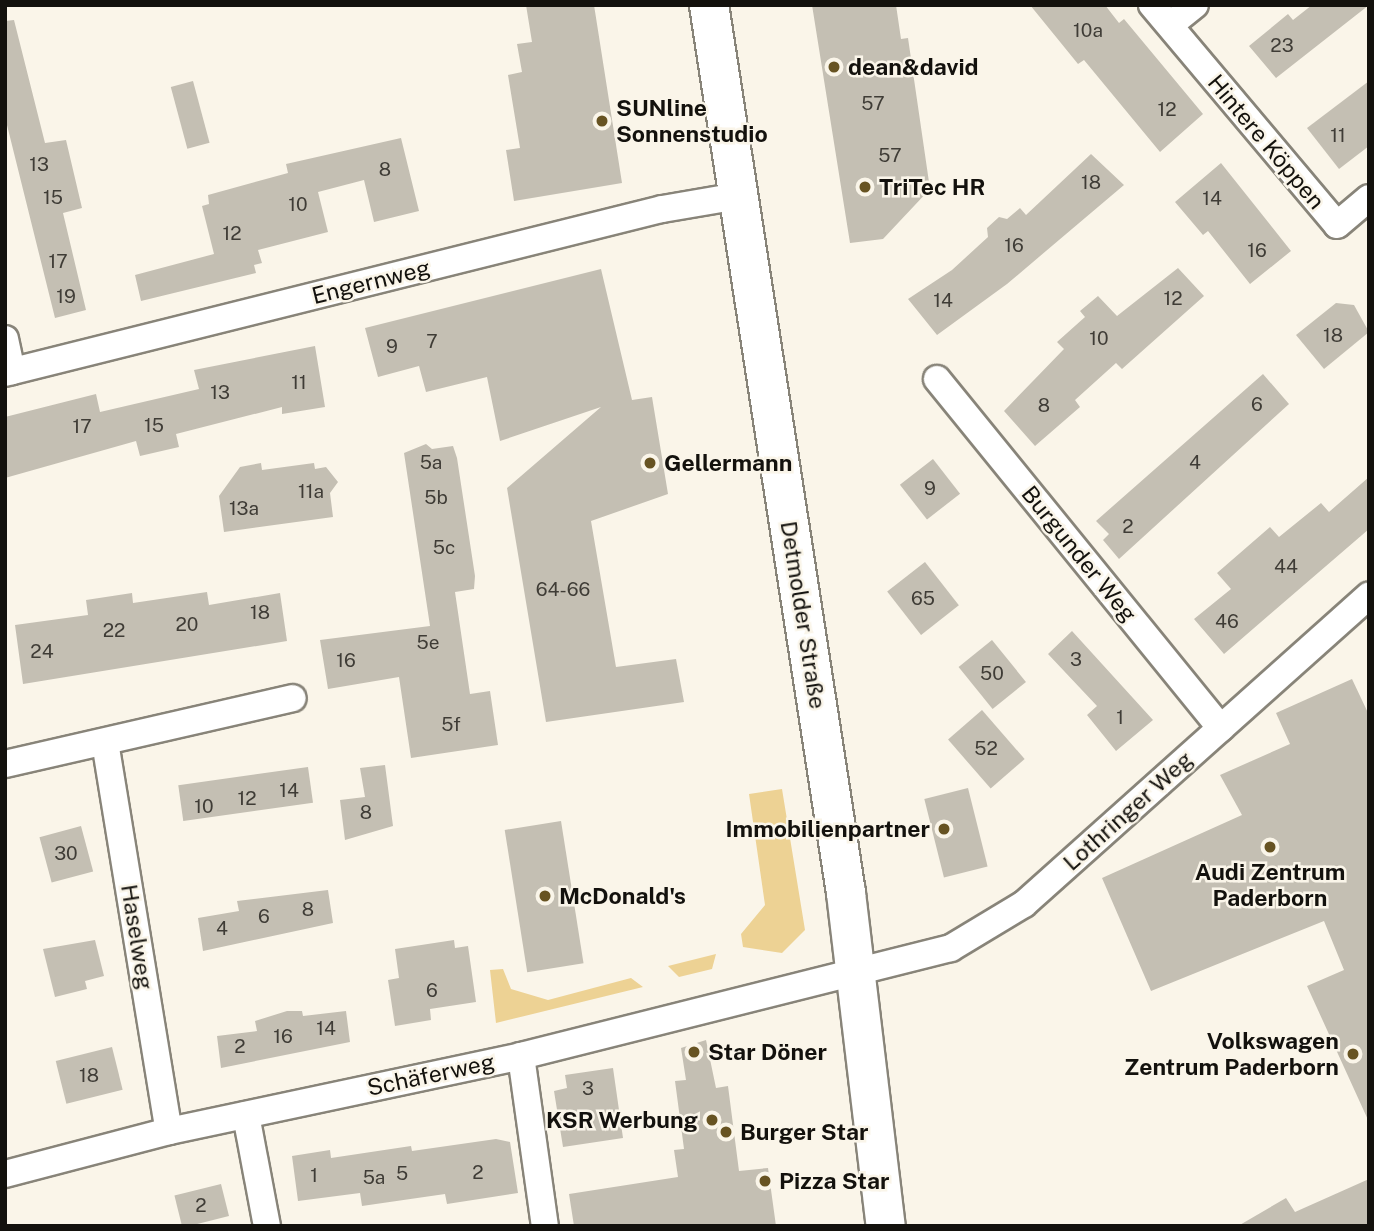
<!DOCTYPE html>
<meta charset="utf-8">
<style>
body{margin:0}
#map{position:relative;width:1374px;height:1231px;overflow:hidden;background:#faf5e9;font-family:"Public Sans",sans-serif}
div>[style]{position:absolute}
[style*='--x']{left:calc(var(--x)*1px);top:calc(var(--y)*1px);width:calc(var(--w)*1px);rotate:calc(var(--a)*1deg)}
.green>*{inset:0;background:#edd294}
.building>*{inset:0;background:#c4bfb3;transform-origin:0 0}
.roads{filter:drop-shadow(2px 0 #888479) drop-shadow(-2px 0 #888479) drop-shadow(0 2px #888479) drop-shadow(0 -2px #888479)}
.minor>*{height:26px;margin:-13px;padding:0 13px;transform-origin:13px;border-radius:13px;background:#fff}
.secondary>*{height:38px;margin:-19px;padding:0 19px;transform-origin:19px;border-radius:19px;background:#fff}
.dots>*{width:19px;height:19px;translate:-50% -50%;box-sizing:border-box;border:4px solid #faf5e9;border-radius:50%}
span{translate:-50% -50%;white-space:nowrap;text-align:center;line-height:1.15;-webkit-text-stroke:5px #faf5e9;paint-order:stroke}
.number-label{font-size:19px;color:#3f3c36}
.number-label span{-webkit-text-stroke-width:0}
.poi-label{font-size:23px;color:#13110d;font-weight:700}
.left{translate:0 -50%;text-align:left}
.right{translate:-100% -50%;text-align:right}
.street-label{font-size:23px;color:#13110d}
.frame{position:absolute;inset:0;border:7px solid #13110d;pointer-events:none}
</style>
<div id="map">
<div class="green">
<i style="clip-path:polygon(782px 789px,805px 930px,782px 953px,743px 947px,741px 934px,765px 905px,749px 794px)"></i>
<i style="clip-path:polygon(716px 954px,712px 969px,679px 977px,668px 966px)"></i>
<i style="clip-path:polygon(503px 969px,511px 989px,548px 1000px,631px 978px,643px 987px,496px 1023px,490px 970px)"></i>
</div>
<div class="building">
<i style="clip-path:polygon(526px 5px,594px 5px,622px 183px,514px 201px,506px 150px,520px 148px,508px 75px,522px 72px,517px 44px,532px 42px)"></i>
<i style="clip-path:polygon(812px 5px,896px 5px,901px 39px,908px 38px,930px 189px,883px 239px,850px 243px)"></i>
<i style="clip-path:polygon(1030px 5px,1105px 5px,1119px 23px,1124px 19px,1203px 114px,1160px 152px,1084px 60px,1078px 64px)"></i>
<i style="clip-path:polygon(1312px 5px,1369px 5px,1276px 78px,1249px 46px,1288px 14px,1293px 20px)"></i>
<i style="clip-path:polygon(14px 20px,45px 143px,66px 140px,82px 208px,63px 213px,86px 310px,55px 318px,5px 117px,5px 21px)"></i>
<i style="left:193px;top:81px;width:64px;height:23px;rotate:75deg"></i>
<i style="clip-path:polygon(1369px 81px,1369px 146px,1339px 169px,1307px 128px)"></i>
<i style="clip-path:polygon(401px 138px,419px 211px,374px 222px,364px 180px,318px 192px,328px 232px,258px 250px,262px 263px,254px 265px,256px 273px,141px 301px,135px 275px,214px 254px,202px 206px,209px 204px,208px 195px,288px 173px,286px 164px)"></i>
<i style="clip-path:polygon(1091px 154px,1124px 185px,1007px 284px,937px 335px,908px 299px,952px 270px,988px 237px,987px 228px,999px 217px,1007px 219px,1020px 208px,1026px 215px)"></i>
<i style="clip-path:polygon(1221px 163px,1291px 251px,1250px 284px,1208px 231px,1203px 235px,1175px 202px)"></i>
<i style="clip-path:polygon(1178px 268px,1204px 296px,1122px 369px,1116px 363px,1075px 400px,1080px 407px,1035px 446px,1004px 411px,1064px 349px,1057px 342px,1085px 317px,1080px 311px,1098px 296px,1117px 316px)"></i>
<i style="clip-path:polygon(601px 269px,632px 400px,652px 397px,668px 494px,591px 521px,616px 667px,676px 659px,684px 702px,546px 722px,507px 488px,601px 407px,500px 441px,487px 377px,426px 392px,419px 366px,378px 377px,365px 328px)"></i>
<i style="clip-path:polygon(1336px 303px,1354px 305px,1369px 332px,1324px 369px,1296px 335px)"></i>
<i style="clip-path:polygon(315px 346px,325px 407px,282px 414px,282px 407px,176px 434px,179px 447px,140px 456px,136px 441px,5px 478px,5px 417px,96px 394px,100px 412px,199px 389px,194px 370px)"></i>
<i style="clip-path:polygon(1263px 374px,1289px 404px,1119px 559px,1103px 540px,1109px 534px,1096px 521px)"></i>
<i style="clip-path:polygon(426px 444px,432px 449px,453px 446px,457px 458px,475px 576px,474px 589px,455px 592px,470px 694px,490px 691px,498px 745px,411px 758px,399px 677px,328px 689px,320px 640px,430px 626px,404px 453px)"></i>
<i style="left:933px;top:459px;width:44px;height:42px;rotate:52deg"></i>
<i style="clip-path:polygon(261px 463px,262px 470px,314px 463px,315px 469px,326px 467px,338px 482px,330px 493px,333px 517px,224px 532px,219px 496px,240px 467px)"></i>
<i style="clip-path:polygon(1369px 477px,1369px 529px,1224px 654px,1194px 619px,1231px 589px,1217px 573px,1270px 527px,1279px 537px,1321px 503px,1329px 512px)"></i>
<i style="left:925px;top:562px;width:55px;height:48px;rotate:52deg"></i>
<i style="clip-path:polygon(207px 592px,209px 605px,280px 593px,287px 641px,23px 684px,15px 625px,88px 615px,86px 600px,132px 593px,133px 603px)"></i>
<i style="clip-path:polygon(1072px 631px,1153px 720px,1116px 751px,1087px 715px,1097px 706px,1048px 654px)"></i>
<i style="left:992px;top:640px;width:54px;height:43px;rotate:51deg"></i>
<i style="clip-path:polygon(1352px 679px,1369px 715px,1369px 1122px,1307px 986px,1344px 970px,1324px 921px,1151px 991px,1102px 878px,1242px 815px,1220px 775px,1290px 744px,1276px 713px)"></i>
<i style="left:982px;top:710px;width:65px;height:45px;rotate:49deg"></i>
<i style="clip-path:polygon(385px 765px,393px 826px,345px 840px,340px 800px,365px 797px,360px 768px)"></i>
<i style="left:308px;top:767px;width:36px;height:131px;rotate:82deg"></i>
<i style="left:968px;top:788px;width:81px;height:45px;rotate:76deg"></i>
<i style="left:561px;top:821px;width:144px;height:57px;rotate:81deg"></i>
<i style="left:81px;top:826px;width:47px;height:43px;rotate:75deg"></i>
<i style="clip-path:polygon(328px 890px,333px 923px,203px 951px,198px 918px,239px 911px,237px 901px)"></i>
<i style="clip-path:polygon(95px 940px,104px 976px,85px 981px,87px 989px,55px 997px,43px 949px)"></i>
<i style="clip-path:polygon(454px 940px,455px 948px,468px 946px,476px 1002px,430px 1009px,431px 1020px,395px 1026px,388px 980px,399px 978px,395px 949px)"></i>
<i style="clip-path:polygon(287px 1011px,302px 1011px,303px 1016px,346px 1011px,350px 1042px,221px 1068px,217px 1036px,257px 1031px,255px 1021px)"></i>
<i style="clip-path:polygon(706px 1040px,716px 1088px,728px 1086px,739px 1171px,768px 1168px,776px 1226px,574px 1226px,569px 1194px,678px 1177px,674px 1150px,684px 1149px,675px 1081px,686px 1080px,681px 1048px)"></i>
<i style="left:112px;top:1047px;width:44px;height:58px;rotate:76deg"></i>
<i style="clip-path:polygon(613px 1068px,623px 1138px,563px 1147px,554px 1091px,567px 1088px,565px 1075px)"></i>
<i style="clip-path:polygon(496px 1139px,510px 1142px,518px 1193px,447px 1204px,445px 1194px,362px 1206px,360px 1193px,298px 1201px,292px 1156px,330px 1150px,331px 1158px,411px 1146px,412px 1151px)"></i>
<i style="clip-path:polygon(1369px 1179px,1369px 1226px,1238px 1226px,1286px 1198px,1295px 1212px)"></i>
<i style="left:221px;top:1184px;width:33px;height:48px;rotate:76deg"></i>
</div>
<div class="roads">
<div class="minor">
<i style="--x:1152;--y:5;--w:287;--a:49.9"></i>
<i style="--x:1337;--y:225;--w:42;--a:-40.2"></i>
<i style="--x:1170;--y:25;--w:32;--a:-39"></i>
<i style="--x:5;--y:339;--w:33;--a:78"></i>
<i style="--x:5;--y:373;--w:677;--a:-14.02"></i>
<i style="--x:662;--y:209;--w:77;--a:-9.7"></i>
<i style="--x:937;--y:379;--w:450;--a:50.9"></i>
<i style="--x:105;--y:742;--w:394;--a:80.7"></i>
<i style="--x:5;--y:764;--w:295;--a:-12.9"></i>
<i style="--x:521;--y:1056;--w:172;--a:82"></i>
<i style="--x:246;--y:1115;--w:113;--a:79.3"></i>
<i style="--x:5;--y:1174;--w:170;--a:-14.7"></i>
<i style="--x:169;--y:1131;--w:360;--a:-12"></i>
<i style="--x:521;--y:1056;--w:443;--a:-14.1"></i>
<i style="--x:951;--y:948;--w:85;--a:-31.1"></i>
<i style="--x:1024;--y:904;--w:463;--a:-41.8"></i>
</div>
<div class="secondary">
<i style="--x:709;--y:5;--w:899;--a:81.23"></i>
<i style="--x:846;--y:893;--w:335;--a:83.2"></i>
</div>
</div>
<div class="dots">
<i style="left:834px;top:67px;background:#675322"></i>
<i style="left:602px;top:121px;background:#675322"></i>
<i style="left:865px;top:187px;background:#675322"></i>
<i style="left:650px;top:463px;background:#675322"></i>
<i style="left:944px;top:829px;background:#675322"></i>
<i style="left:1270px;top:847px;background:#675322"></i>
<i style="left:545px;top:896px;background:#675322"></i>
<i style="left:694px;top:1052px;background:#675322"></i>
<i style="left:1353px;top:1054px;background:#675322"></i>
<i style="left:712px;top:1120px;background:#675322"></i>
<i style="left:726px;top:1132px;background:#675322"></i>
<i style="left:765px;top:1181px;background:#675322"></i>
</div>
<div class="number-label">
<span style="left:1088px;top:31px">10a</span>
<span style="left:1282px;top:46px">23</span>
<span style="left:873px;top:104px">57</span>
<span style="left:1167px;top:110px">12</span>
<span style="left:1338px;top:136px">11</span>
<span style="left:890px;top:156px">57</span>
<span style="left:39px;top:165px">13</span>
<span style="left:385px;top:170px">8</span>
<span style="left:1091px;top:183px">18</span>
<span style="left:53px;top:198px">15</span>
<span style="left:1212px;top:199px">14</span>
<span style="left:298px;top:205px">10</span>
<span style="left:232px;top:234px">12</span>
<span style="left:1014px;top:246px">16</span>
<span style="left:1257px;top:251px">16</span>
<span style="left:58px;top:262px">17</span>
<span style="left:66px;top:297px">19</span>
<span style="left:1173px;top:299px">12</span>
<span style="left:943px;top:301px">14</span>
<span style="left:1333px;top:336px">18</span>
<span style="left:1099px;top:339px">10</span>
<span style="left:432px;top:342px">7</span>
<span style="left:392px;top:347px">9</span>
<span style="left:299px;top:383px">11</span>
<span style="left:220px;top:393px">13</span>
<span style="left:1257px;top:405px">6</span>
<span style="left:1044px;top:406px">8</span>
<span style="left:154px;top:426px">15</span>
<span style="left:82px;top:427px">17</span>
<span style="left:431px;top:463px">5a</span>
<span style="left:1195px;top:463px">4</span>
<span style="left:930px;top:489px">9</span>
<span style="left:311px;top:492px">11a</span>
<span style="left:436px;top:498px">5b</span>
<span style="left:244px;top:509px">13a</span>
<span style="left:1128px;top:527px">2</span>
<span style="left:444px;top:548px">5c</span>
<span style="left:1286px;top:567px">44</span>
<span style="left:563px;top:590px">64-66</span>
<span style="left:923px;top:599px">65</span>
<span style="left:260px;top:613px">18</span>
<span style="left:1227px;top:622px">46</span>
<span style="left:187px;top:625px">20</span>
<span style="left:114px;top:631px">22</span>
<span style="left:428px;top:643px">5e</span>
<span style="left:42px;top:652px">24</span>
<span style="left:1076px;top:660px">3</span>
<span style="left:346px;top:661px">16</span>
<span style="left:992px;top:674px">50</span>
<span style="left:1120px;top:718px">1</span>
<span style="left:451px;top:725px">5f</span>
<span style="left:986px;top:749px">52</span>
<span style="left:289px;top:791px">14</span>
<span style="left:247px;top:799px">12</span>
<span style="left:204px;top:807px">10</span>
<span style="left:366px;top:813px">8</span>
<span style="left:66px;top:854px">30</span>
<span style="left:308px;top:910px">8</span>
<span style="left:264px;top:917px">6</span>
<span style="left:222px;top:929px">4</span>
<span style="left:432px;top:991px">6</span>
<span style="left:326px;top:1029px">14</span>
<span style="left:283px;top:1037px">16</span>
<span style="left:240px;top:1047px">2</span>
<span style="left:89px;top:1076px">18</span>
<span style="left:588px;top:1089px">3</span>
<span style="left:478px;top:1173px">2</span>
<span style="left:402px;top:1174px">5</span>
<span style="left:314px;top:1176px">1</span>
<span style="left:374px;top:1178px">5a</span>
<span style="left:201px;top:1206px">2</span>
</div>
<div class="poi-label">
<span class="left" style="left:848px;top:67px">dean&amp;david</span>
<span class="left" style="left:616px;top:121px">SUNline<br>Sonnenstudio</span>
<span class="left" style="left:879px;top:187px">TriTec HR</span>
<span class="left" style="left:664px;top:463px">Gellermann</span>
<span class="right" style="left:930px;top:829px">Immobilienpartner</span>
<span style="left:1270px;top:885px">Audi Zentrum<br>Paderborn</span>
<span class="left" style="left:559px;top:896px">McDonald's</span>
<span class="right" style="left:1339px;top:1054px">Volkswagen<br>Zentrum Paderborn</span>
<span class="left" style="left:708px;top:1052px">Star Döner</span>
<span class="right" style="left:698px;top:1120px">KSR Werbung</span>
<span class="left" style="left:740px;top:1132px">Burger Star</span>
<span class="left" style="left:779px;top:1181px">Pizza Star</span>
</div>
<div class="street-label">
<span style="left:1266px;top:142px;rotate:50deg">Hintere Köppen</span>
<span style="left:371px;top:282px;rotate:-14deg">Engernweg</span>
<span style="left:1079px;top:554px;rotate:51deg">Burgunder Weg</span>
<span style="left:803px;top:615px;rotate:81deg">Detmolder Straße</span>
<span style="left:1128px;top:811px;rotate:-42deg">Lothringer Weg</span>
<span style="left:137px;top:937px;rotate:81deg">Haselweg</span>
<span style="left:431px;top:1075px;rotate:-12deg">Schäferweg</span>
</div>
<div class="frame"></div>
</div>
